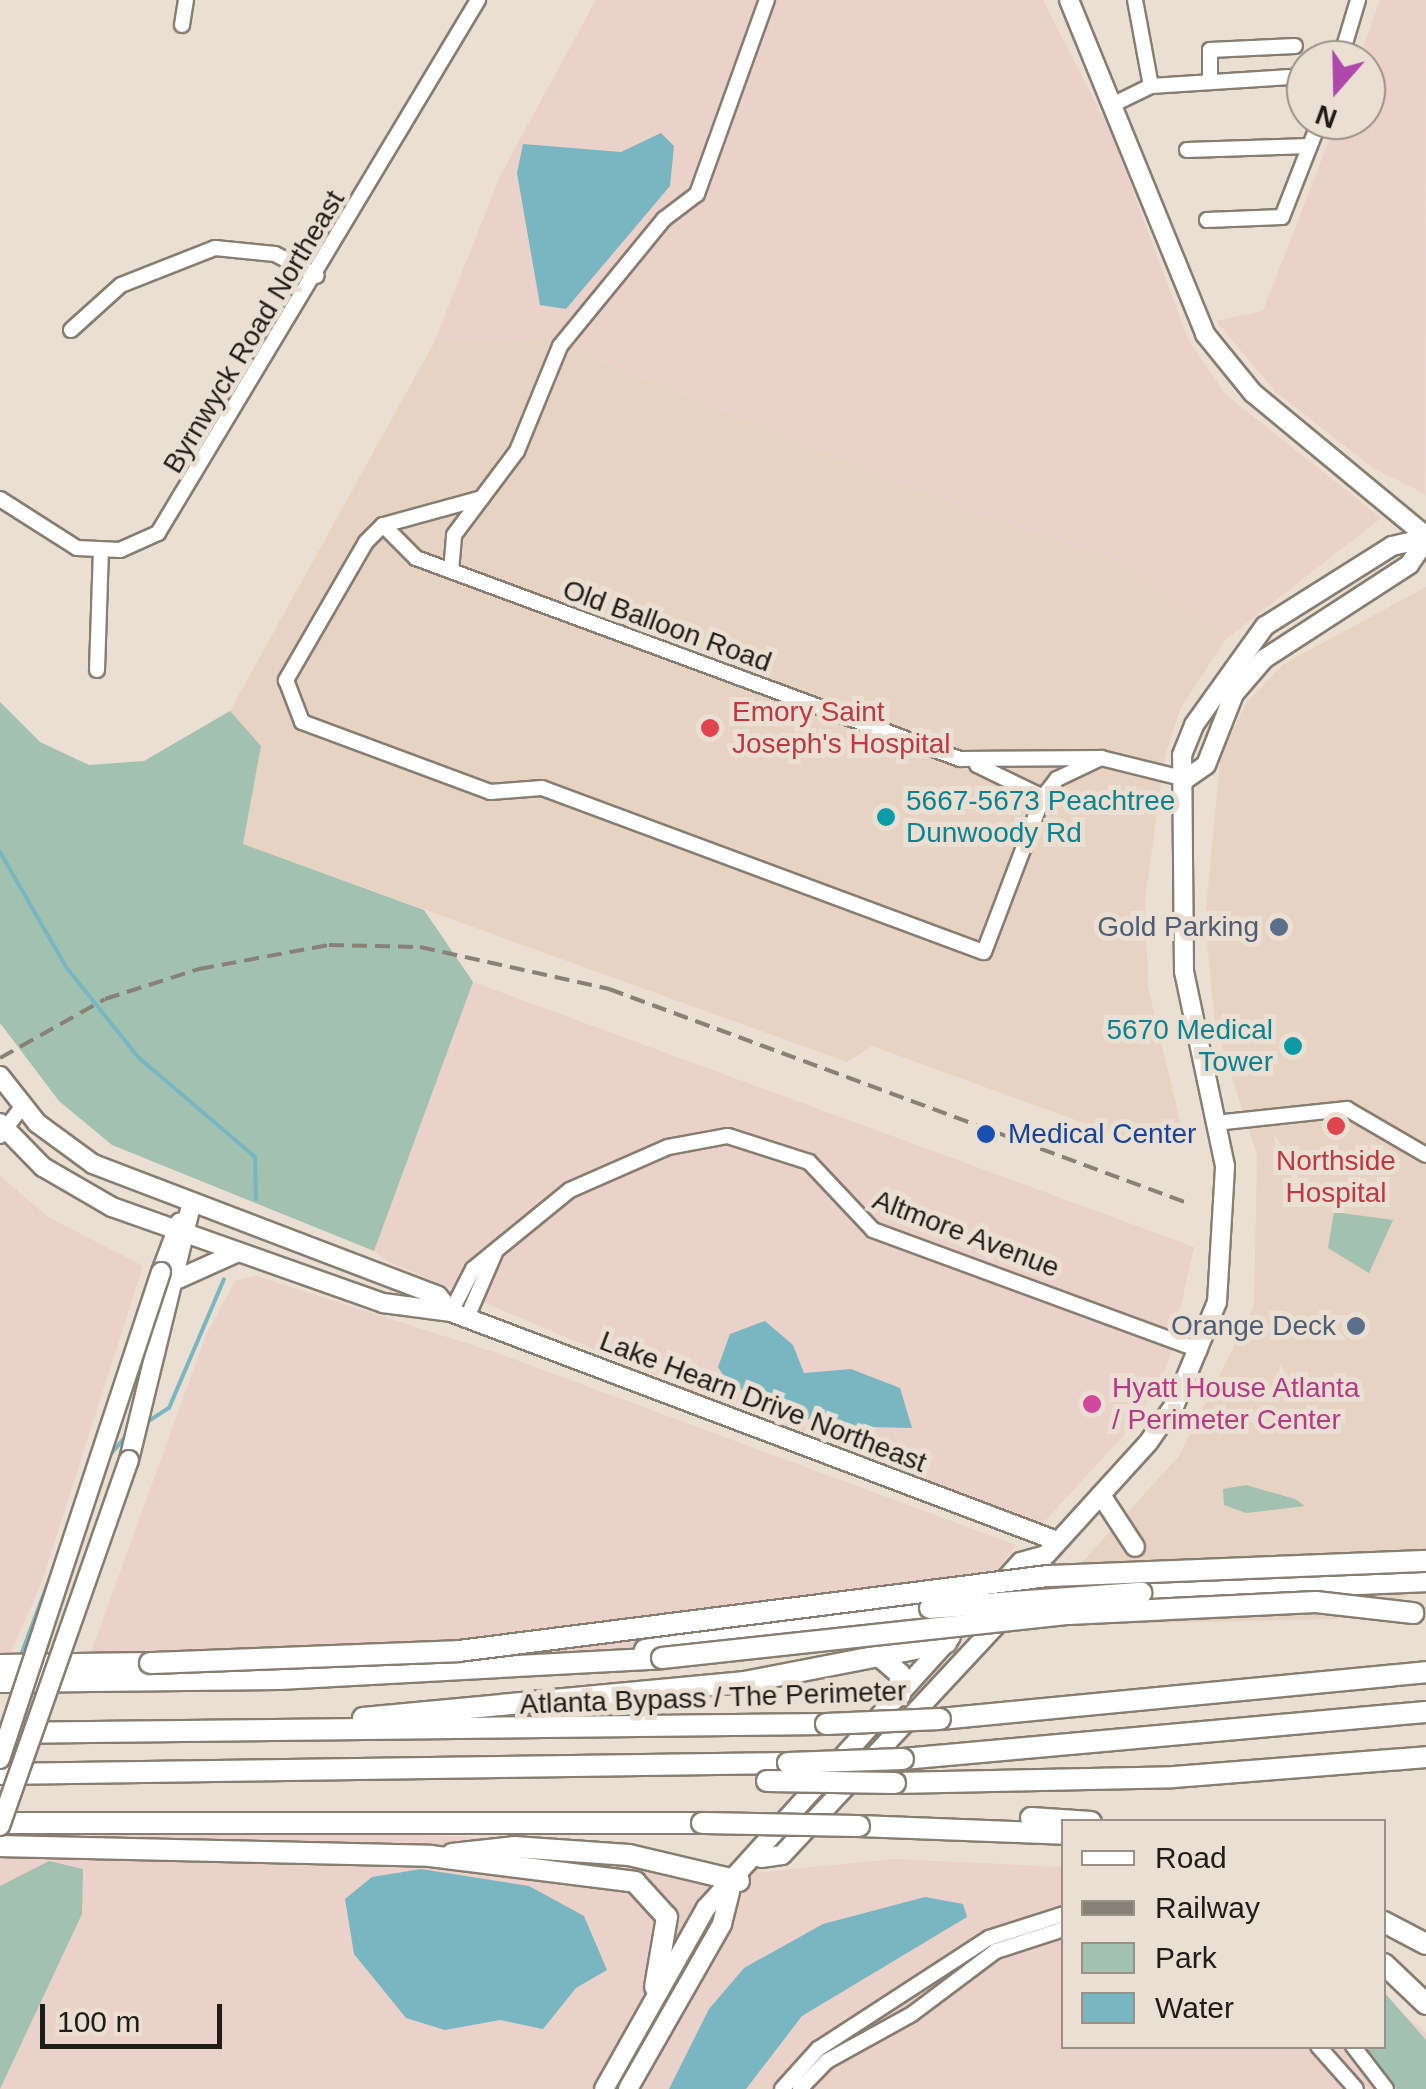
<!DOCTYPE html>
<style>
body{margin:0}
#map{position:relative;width:1426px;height:2089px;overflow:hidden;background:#eadfd2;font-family:Helvetica,sans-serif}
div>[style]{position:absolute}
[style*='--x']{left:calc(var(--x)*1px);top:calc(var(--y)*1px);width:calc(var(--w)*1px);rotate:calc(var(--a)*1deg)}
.commercial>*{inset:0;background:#ead1c9}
.medical>*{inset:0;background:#e6d3c3}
.green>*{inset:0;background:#a3c1b0}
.water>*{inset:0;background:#79b6c2}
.stream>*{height:4px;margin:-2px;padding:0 2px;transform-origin:2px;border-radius:2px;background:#79b6c2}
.roads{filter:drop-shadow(2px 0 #877d71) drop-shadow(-2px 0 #877d71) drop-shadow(0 2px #877d71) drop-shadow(0 -2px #877d71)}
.minor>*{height:14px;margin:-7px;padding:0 7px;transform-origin:7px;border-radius:7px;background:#fff}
.major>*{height:18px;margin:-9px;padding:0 9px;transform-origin:9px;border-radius:9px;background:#fff}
.highway>*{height:20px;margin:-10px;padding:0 10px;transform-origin:10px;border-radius:10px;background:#fff}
.rail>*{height:4px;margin-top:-2px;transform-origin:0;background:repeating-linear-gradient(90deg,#888178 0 15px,transparent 0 23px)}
.bridges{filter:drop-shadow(2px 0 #877d71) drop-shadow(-2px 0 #877d71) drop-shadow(0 2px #877d71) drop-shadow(0 -2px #877d71)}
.major-bridge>*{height:18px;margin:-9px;padding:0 9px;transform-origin:9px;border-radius:9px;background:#fff}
.highway-bridge>*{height:20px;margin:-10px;padding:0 10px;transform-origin:10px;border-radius:10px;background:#fff}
.dots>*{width:28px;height:28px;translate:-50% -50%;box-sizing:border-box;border:5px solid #eadfd2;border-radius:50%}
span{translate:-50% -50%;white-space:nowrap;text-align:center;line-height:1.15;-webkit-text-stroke:10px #eadfd2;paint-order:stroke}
.street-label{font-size:28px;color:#201c17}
.health-label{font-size:28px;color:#be3a42}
.left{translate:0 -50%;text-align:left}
.culture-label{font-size:28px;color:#0d838f}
.right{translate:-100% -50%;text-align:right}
.service-label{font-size:28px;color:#4e5e75}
.transit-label{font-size:28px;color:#164399}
.hotel-label{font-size:28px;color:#b23c85}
.legend{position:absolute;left:1061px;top:1819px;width:325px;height:230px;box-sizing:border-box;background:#eadfd2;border:2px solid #999187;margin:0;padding:12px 18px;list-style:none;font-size:30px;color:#201c17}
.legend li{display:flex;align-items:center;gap:20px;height:50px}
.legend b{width:50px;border:2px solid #999187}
.north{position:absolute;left:1286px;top:40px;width:100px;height:100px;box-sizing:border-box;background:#eadfd2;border:2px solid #999187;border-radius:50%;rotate:200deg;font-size:28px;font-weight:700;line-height:40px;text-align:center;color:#201c17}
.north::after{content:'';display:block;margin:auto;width:35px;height:45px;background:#af48ac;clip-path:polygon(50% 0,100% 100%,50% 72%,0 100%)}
.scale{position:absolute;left:40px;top:2004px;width:182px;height:45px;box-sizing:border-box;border:5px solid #201c17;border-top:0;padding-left:12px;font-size:30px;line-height:35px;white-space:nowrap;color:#201c17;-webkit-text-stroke:8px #eadfd2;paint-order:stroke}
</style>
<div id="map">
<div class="commercial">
<i style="clip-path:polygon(596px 0,1043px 0,1112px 135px,1188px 339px,1225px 394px,1381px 518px,1226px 639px,1119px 562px,977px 514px,546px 338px,435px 341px,500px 176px)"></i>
<i style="clip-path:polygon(1380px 0,1426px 0,1425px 494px,1373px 468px,1276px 392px,1216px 321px,1263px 311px,1337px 120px,1366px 120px,1366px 60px,1359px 60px)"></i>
<i style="clip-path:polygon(473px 982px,1194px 1247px,1168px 1363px,1136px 1422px,1043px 1523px,675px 1384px,385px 1260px,374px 1251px)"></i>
<i style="clip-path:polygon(0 1176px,48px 1217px,143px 1266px,41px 1584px,0 1677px)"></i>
<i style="clip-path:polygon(256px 1276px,497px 1353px,1016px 1545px,960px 1620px,639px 1649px,86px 1666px,206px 1335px,235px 1281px)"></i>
<i style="clip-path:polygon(133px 1821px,504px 1839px,713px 1870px,746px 1861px,762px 1872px,894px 1859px,1063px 1867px,1064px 2046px,1384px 2046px,1384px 1998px,1426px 2033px,1426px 2089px,0 2089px,0 1825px)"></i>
</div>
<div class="medical">
<i style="clip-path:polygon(545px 338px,977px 514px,1120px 562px,1226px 639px,1181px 707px,1165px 756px,1145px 899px,1148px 987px,1185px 1142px,1136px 1142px,872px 1046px,847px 1062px,243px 844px,261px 746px,230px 711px,435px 341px)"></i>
<i style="clip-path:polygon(1426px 587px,1426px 1589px,1337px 1619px,1024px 1626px,1179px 1456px,1254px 1306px,1257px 1155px,1215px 1024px,1205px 920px,1221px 752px,1247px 702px,1284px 664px)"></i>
</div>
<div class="green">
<i style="clip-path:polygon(0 702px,40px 742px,89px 765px,144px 761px,230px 711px,261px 746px,243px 844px,424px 910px,473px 982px,374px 1251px,112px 1145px,59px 1101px,0 1023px)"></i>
<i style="clip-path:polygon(1334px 1212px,1393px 1220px,1369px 1273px,1328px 1248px)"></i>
<i style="clip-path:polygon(1246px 1485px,1295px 1499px,1305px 1506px,1246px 1513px,1224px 1505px,1223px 1489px)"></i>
<i style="clip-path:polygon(49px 1861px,83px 1869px,82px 1914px,0 2089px,0 1886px)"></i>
<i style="clip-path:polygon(1384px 1992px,1426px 2040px,1426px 2089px,1396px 2089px,1364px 2047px,1384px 2046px)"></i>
</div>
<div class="water">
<i style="clip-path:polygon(661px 133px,674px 146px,670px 186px,566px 309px,540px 305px,517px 173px,523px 144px,621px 152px)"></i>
<i style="clip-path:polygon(765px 1321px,793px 1345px,804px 1373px,851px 1369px,900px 1388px,912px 1428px,824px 1426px,729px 1384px,718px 1367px,730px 1334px)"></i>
<i style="clip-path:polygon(421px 1869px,529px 1886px,584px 1916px,607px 1970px,576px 1988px,543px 2029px,500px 2020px,445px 2030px,406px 2018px,354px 1954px,345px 1899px,372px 1877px)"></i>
<i style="clip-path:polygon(925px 1897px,963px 1904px,967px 1917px,802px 2016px,746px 2089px,669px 2089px,709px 2009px,744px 1968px,823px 1924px)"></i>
</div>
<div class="stream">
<i style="--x:0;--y:852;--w:133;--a:60.1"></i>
<i style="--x:66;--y:967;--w:115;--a:51.3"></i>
<i style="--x:138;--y:1057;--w:154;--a:40.5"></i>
<i style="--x:255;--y:1157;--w:42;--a:88.6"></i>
<i style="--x:144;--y:1424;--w:30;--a:-33"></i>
<i style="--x:169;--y:1408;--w:140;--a:-66.9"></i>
<i style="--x:108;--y:1457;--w:29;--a:-49"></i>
<i style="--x:20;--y:1658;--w:121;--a:-69.6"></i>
</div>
<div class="roads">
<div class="minor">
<i style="--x:1135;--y:0;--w:87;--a:79.5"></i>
<i style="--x:182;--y:25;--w:25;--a:-81"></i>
<i style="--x:1340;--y:60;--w:63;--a:-73.3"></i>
<i style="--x:1210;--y:82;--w:32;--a:-90"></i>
<i style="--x:1210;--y:50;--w:85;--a:-2.7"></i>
<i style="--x:1116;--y:103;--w:39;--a:-26"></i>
<i style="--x:1151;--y:86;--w:155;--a:-3.7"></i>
<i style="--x:1187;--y:150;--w:123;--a:-1.9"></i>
<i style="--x:1207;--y:220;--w:75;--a:-2.3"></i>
<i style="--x:1282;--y:217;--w:104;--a:-68.6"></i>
<i style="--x:71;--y:330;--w:67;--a:-42"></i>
<i style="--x:121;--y:285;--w:101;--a:-21.5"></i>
<i style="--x:215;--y:248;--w:60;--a:5.7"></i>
<i style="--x:275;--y:254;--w:47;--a:27.6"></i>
<i style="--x:482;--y:498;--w:103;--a:164.7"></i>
<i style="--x:383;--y:525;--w:24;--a:135"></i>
<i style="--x:366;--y:542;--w:160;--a:120.1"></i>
<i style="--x:286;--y:680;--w:45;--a:69.1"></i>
<i style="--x:302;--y:722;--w:201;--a:20.4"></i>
<i style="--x:490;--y:792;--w:52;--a:-4.4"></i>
<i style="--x:542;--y:788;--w:471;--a:20.4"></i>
<i style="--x:984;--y:952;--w:166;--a:-69.2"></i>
<i style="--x:1043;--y:797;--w:23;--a:-52"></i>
<i style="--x:1057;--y:779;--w:49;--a:-25.5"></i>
<i style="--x:0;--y:499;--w:91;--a:32.5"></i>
<i style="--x:77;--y:548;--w:43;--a:2.7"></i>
<i style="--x:120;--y:550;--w:42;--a:-24.1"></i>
<i style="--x:158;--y:533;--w:622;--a:-59.02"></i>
<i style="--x:383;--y:525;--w:47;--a:45"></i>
<i style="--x:416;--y:558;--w:580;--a:20.28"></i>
<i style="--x:960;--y:759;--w:141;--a:-0.4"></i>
<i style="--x:1101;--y:758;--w:88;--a:13.9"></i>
<i style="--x:451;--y:571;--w:36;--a:-85"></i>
<i style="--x:454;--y:535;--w:105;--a:-53.1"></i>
<i style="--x:517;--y:451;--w:113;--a:-67.7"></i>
<i style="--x:560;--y:346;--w:164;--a:-50.7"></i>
<i style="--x:664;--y:219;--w:41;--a:-37.1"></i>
<i style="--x:697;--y:194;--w:206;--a:-70.2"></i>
<i style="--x:97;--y:670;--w:120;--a:-88.1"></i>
<i style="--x:977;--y:765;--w:73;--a:25.9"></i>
<i style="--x:1215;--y:1123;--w:133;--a:-6.1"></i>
<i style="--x:1347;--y:1109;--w:91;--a:30.2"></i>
<i style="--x:0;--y:1136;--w:36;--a:-53"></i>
<i style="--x:451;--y:1312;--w:48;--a:-62.9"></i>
<i style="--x:473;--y:1269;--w:125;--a:-39.2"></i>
<i style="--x:570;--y:1190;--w:107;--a:-23.7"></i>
<i style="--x:668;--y:1147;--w:61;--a:-10.4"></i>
<i style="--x:728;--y:1136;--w:85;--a:17.8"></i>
<i style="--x:809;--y:1162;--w:93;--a:46.7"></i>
<i style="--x:873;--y:1230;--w:348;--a:20.2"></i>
<i style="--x:466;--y:1320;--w:73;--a:-66.6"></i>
<i style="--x:1318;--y:2046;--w:57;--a:48.5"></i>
<i style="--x:1353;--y:2046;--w:54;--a:52.5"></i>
<i style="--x:782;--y:2089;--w:54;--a:-48"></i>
<i style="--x:818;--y:2049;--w:204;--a:-33"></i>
<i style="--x:989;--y:1938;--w:79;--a:-17.7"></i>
<i style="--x:800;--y:2089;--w:39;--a:-46"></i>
<i style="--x:827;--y:2061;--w:97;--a:-28.9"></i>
<i style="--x:912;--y:2014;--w:105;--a:-36.9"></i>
<i style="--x:996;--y:1951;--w:71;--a:-17.9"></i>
</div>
<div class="major">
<i style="--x:1069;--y:0;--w:361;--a:67.8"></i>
<i style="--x:1205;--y:334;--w:76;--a:50.9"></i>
<i style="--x:1253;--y:393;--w:224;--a:39.6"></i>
<i style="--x:1186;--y:779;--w:24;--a:-35"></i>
<i style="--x:1206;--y:765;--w:76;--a:-68.5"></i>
<i style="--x:1234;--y:694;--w:46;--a:-49.4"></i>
<i style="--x:1264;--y:659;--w:173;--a:-33"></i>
<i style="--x:1409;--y:565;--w:30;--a:-56"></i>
<i style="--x:0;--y:1076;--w:60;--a:51.8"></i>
<i style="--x:37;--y:1123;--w:69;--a:36.2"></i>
<i style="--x:93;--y:1164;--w:369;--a:20.9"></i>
<i style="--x:438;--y:1296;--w:21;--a:51"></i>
<i style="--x:0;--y:1123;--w:62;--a:45.7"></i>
<i style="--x:43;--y:1167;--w:80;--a:30.1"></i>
<i style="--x:112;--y:1207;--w:288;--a:19.5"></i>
<i style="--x:383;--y:1303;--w:69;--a:7.5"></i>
<i style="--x:451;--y:1312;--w:648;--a:20.7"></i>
<i style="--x:161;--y:1272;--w:53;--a:-69.2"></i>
<i style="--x:178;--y:1279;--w:64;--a:-24.1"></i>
<i style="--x:129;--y:1460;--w:262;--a:-76.3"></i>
<i style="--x:1101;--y:1495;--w:62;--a:56.8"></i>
<i style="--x:1000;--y:1585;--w:31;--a:-48"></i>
<i style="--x:1021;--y:1562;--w:26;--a:-16"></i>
<i style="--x:1046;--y:1555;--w:151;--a:-47.7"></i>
<i style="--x:1148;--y:1443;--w:47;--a:-55.3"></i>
<i style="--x:1175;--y:1404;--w:110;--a:-67.6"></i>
<i style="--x:1217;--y:1302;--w:136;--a:-86.6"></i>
<i style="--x:1225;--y:1166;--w:198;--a:-101.9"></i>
<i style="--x:1184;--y:972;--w:217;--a:-90.5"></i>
<i style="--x:1182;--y:755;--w:32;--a:-68"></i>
<i style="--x:1194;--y:725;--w:122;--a:-54.4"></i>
<i style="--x:1265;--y:626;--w:150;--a:-32.2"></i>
<i style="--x:1392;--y:546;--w:35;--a:-13"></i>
<i style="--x:761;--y:1858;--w:21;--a:-8"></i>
<i style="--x:782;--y:1855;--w:388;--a:-47"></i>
<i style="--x:604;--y:2089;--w:208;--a:-60.6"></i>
<i style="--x:706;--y:1908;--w:365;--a:-47.9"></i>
<i style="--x:628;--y:2089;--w:190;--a:-60.3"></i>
<i style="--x:722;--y:1924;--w:34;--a:-76"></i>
</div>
<div class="highway">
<i style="--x:1141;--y:1593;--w:285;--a:-2.4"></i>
<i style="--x:645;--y:1650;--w:288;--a:-8.4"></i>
<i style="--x:877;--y:1654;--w:30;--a:41"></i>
<i style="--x:900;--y:1674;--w:21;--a:90"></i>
<i style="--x:0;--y:1665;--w:150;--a:-0.8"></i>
<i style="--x:0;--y:1682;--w:279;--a:-0.6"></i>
<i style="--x:279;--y:1679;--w:384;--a:-3.1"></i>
<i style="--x:363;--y:1718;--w:384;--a:-5.4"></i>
<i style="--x:745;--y:1682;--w:205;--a:-11"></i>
<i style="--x:940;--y:1719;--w:488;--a:-5.5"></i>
<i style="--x:0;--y:1733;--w:826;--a:-0.62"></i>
<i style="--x:903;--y:1759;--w:525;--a:-5.14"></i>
<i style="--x:0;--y:1774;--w:788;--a:-0.8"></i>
<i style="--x:895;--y:1783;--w:279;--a:-1.2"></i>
<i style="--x:1174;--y:1777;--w:253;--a:-4.5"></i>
<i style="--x:1031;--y:1818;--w:60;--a:3.8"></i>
<i style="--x:0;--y:1823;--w:702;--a:0"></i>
<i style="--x:859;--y:1826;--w:205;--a:2.2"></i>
<i style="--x:0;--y:1846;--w:430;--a:1.3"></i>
<i style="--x:430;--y:1856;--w:207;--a:7.2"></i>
<i style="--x:635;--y:1882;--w:47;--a:47.6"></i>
<i style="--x:667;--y:1917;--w:71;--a:99.7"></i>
<i style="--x:452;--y:1854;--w:62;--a:-6.4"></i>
<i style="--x:514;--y:1847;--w:115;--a:4"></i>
<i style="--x:629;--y:1855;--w:113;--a:13.3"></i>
<i style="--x:1384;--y:1922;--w:47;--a:27.6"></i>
<i style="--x:1384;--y:1964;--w:58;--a:43.6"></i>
</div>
</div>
<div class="rail">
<i style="--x:0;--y:1058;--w:120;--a:-29.3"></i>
<i style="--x:105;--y:999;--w:99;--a:-17.7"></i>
<i style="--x:199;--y:969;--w:132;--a:-10.5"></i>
<i style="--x:329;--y:945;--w:91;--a:1.3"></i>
<i style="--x:420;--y:947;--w:194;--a:12.5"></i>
<i style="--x:609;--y:989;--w:620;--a:20.31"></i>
</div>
<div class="bridges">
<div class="major-bridge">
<i style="--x:0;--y:1759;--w:513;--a:-71.71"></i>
<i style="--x:0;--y:1826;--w:388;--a:-70.6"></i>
</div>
<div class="highway-bridge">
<i style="--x:930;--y:1608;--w:212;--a:-4.1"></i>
<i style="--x:662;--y:1658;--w:409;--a:-6.2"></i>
<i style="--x:1069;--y:1614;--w:247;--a:-2.8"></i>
<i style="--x:1316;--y:1602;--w:98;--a:6.5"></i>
<i style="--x:150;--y:1663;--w:309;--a:-2.2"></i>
<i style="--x:459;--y:1651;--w:594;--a:-7.26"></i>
<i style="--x:1048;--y:1576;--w:378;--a:-2.3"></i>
<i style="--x:826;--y:1724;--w:114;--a:-2.5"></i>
<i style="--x:788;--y:1763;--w:115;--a:-2"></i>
<i style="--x:767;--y:1781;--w:128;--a:0.9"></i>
<i style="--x:702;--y:1823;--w:157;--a:1.1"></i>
</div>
</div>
<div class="dots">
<i style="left:710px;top:728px;background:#e0444e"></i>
<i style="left:886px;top:817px;background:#0f9aa8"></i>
<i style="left:1279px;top:927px;background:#5c6f8a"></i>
<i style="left:1293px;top:1046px;background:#0f9aa8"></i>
<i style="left:1336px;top:1126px;background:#e0444e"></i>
<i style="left:986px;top:1134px;background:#1a4fb4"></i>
<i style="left:1356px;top:1326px;background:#5c6f8a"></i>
<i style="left:1092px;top:1404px;background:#d1479c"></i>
</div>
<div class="street-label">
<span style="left:254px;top:332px;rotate:-59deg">Byrnwyck Road Northeast</span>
<span style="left:667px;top:626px;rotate:20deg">Old Balloon Road</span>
<span style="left:966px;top:1234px;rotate:21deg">Altmore Avenue</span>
<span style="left:763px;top:1402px;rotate:21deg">Lake Hearn Drive Northeast</span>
<span style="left:713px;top:1698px;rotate:-2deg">Atlanta Bypass / The Perimeter</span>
</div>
<div class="health-label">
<span class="left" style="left:732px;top:728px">Emory Saint<br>Joseph's Hospital</span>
<span style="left:1336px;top:1177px">Northside<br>Hospital</span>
</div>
<div class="culture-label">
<span class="left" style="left:906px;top:817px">5667-5673 Peachtree<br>Dunwoody Rd</span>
<span class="right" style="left:1273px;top:1046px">5670 Medical<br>Tower</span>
</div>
<div class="service-label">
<span class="right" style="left:1259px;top:927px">Gold Parking</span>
<span class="right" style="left:1336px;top:1326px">Orange Deck</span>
</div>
<div class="transit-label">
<span class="left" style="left:1008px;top:1134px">Medical Center</span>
</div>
<div class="hotel-label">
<span class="left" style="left:1112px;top:1404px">Hyatt House Atlanta<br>/ Perimeter Center</span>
</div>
<ul class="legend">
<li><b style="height:12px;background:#fff"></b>Road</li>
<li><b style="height:12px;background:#888178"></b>Railway</li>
<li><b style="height:28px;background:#a3c1b0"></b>Park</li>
<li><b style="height:28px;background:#79b6c2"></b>Water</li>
</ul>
<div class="north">N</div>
<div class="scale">100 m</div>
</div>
